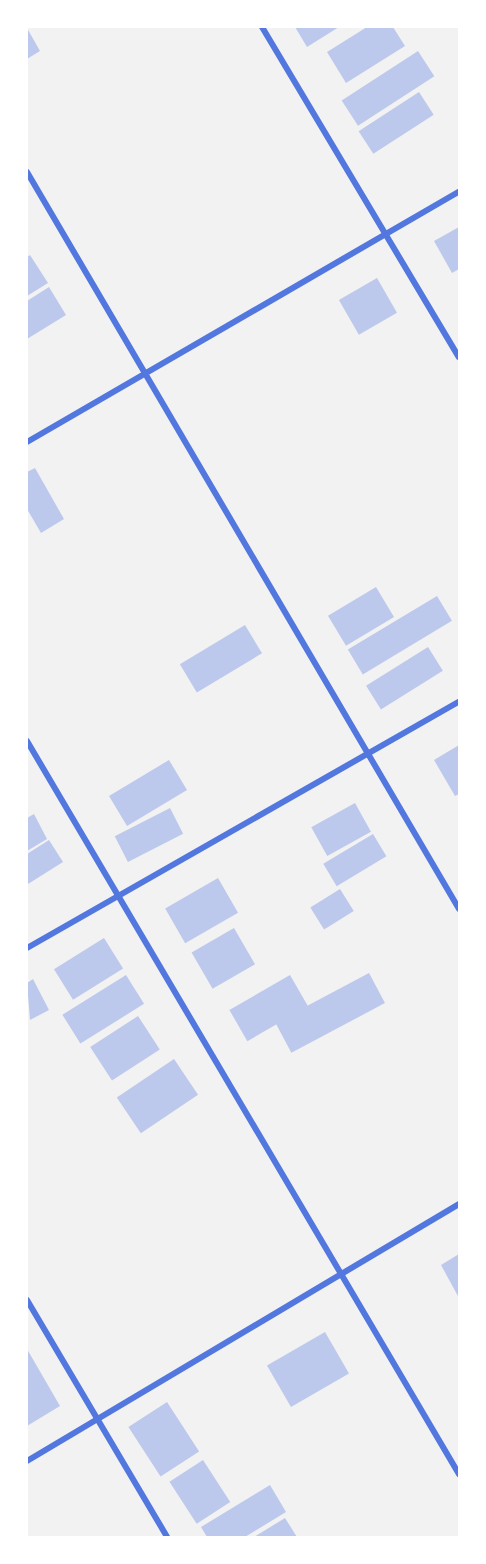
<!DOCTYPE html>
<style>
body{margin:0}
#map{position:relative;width:486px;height:1564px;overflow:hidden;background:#f2f2f2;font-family:Commissioner,sans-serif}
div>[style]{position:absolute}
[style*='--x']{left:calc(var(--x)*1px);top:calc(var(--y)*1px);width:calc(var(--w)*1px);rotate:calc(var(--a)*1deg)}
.building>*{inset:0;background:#bdc9ec;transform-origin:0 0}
.minor>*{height:6px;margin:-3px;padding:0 3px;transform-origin:3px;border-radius:3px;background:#5277de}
span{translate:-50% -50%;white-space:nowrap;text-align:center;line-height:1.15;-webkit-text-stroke:4.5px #fff;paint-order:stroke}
.frame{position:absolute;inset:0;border:28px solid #fff;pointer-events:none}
</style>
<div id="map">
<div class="building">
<i style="clip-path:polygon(295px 27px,339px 27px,307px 47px)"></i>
<i style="clip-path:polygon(367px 27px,393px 27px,405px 46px,346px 83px,327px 52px)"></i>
<i style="clip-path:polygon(27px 28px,40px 51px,27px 59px)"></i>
<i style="left:418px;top:51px;width:30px;height:91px;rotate:57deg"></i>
<i style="left:419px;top:92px;width:27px;height:72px;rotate:57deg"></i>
<i style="clip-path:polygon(459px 227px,459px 269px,452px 273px,434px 241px)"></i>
<i style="clip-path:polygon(30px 255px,48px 283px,27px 296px,27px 257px)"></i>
<i style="left:377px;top:278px;width:40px;height:44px;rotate:60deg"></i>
<i style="clip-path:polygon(49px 287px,66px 315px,27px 339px,27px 301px)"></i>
<i style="clip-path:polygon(35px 468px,64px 519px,41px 533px,27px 509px,27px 472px)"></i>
<i style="left:376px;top:587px;width:35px;height:56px;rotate:59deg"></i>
<i style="left:437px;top:596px;width:29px;height:104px;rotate:59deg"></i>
<i style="left:245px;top:625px;width:33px;height:76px;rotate:59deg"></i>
<i style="left:428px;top:647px;width:28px;height:73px;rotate:58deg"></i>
<i style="clip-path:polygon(459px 745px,459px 794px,455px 796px,434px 760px)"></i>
<i style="left:169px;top:760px;width:35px;height:70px;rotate:59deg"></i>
<i style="left:355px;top:803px;width:33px;height:50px;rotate:61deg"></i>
<i style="left:170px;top:808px;width:29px;height:62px;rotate:63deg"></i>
<i style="clip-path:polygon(34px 814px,47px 839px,27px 851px,27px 818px)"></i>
<i style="left:373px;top:834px;width:26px;height:58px;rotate:59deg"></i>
<i style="clip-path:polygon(49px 840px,63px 862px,28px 884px,27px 854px)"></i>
<i style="left:218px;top:878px;width:40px;height:61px;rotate:60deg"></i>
<i style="left:340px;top:889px;width:26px;height:35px;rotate:58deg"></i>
<i style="left:234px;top:928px;width:42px;height:49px;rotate:60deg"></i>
<i style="left:104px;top:938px;width:36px;height:59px;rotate:58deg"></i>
<i style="left:369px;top:973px;width:34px;height:106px;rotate:62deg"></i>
<i style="left:126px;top:975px;width:34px;height:75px;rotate:58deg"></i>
<i style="left:290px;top:975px;width:36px;height:70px;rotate:60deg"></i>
<i style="clip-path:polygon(33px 979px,49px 1010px,30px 1020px,27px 983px)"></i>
<i style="left:138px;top:1016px;width:40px;height:57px;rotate:57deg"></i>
<i style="left:174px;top:1059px;width:43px;height:69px;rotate:56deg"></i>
<i style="clip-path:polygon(459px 1254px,459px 1298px,441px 1265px)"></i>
<i style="left:325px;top:1332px;width:48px;height:67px;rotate:60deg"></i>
<i style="clip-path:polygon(27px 1349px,60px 1406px,27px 1426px)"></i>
<i style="left:167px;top:1402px;width:59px;height:46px;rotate:57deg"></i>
<i style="left:203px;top:1460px;width:50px;height:40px;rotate:57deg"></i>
<i style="clip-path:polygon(270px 1485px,286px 1512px,245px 1537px,207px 1537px,201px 1527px)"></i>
<i style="clip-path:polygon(285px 1518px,297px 1537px,254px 1537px)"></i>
</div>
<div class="minor">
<i style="--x:262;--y:27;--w:384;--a:59.2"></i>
<i style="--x:27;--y:172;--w:854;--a:59.62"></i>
<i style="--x:27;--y:442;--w:499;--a:-30.1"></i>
<i style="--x:27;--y:741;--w:851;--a:59.49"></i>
<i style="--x:27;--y:948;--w:497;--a:-29.7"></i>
<i style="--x:27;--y:1300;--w:275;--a:59.4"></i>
<i style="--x:27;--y:1461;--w:503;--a:-30.75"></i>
</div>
<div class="frame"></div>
</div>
